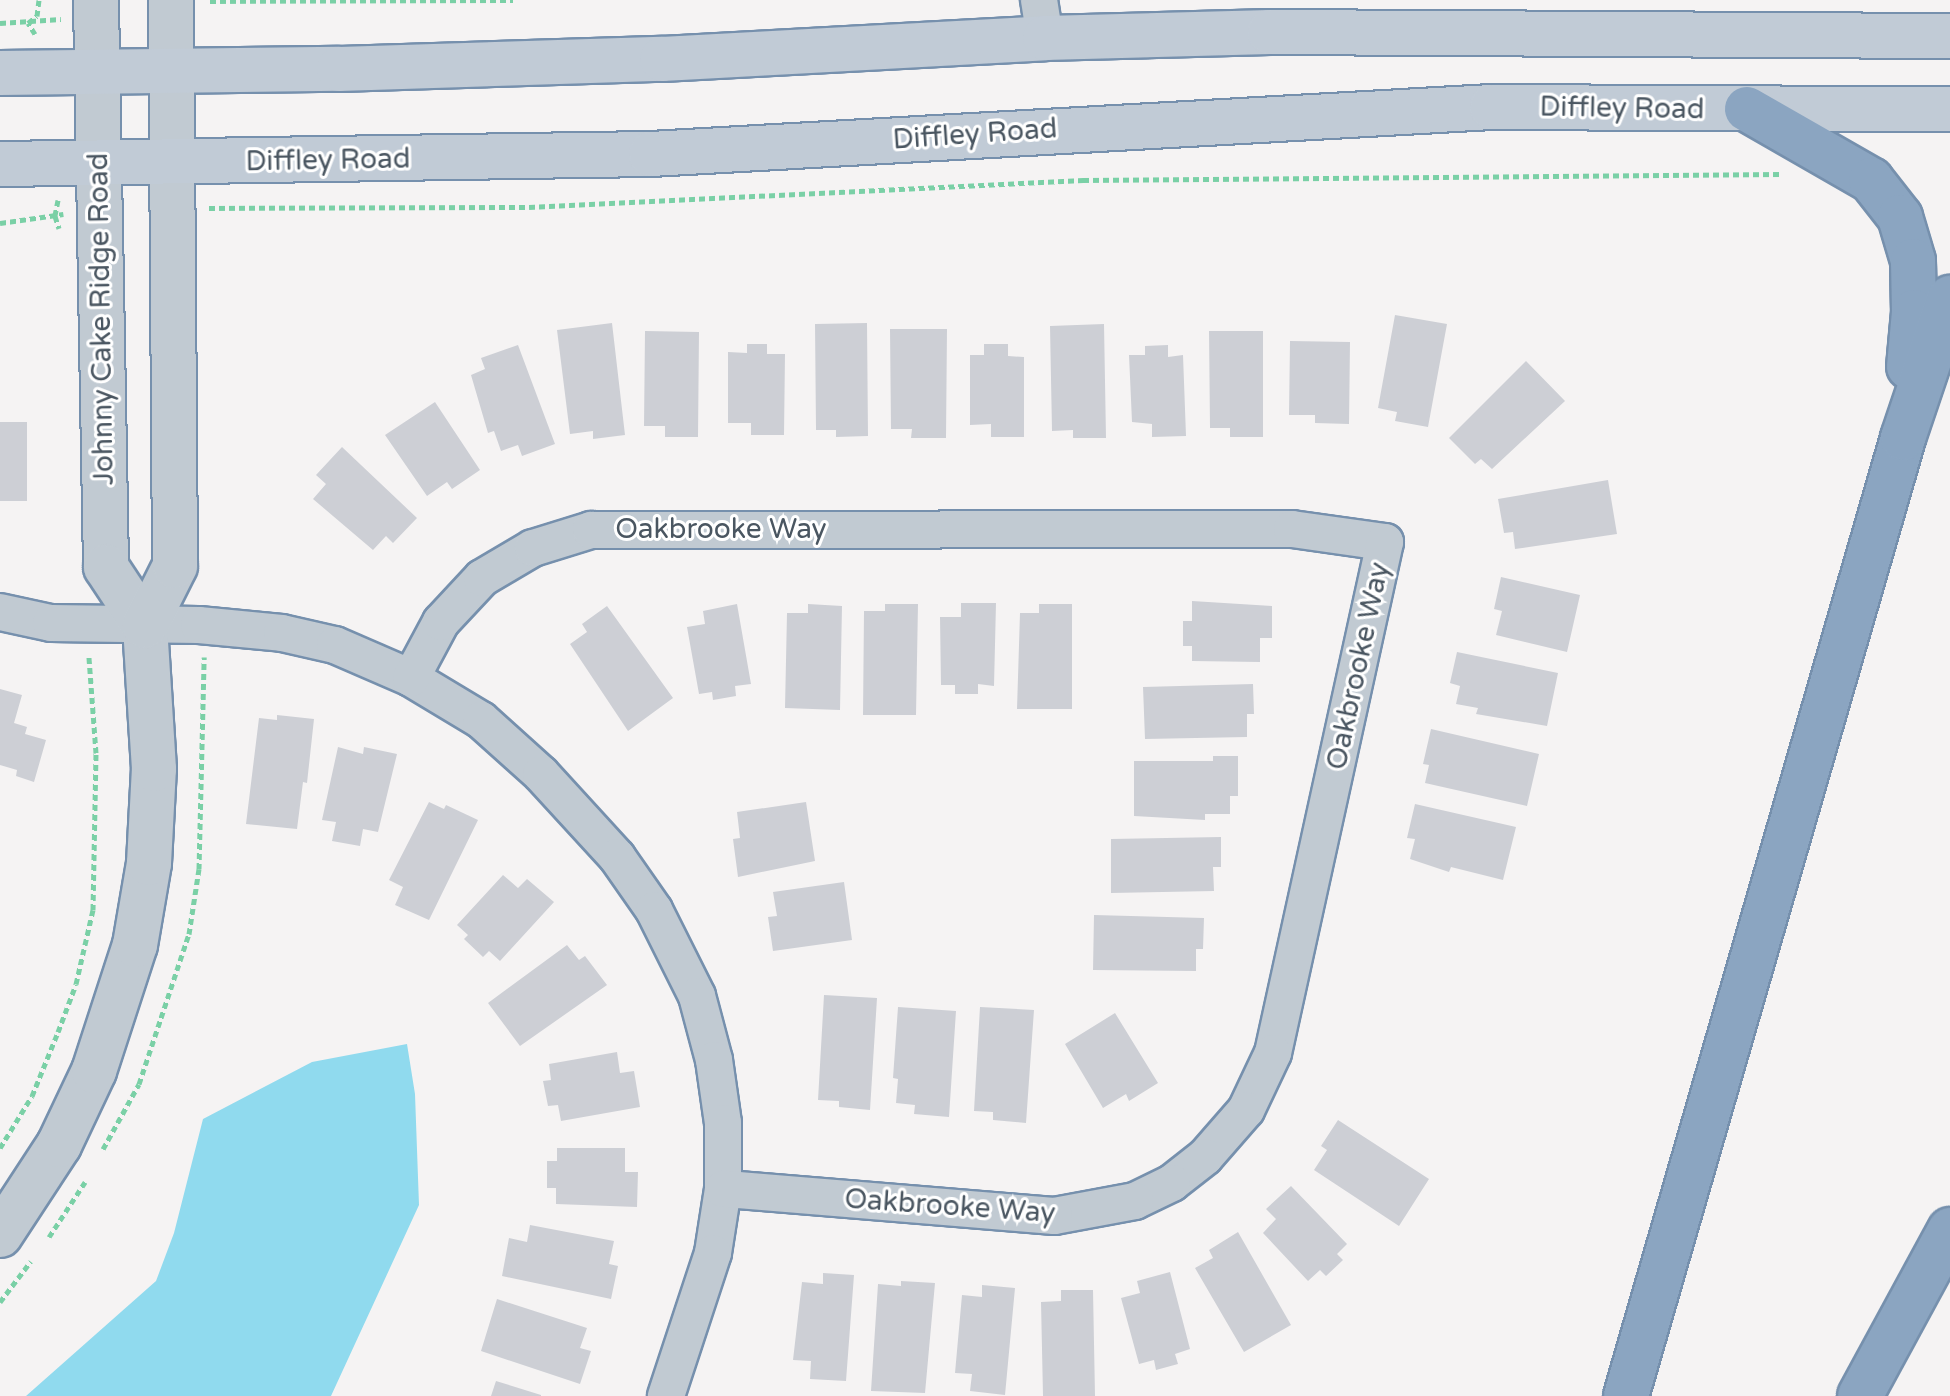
<!DOCTYPE html>
<style>
body{margin:0}
#map{position:relative;width:1950px;height:1396px;overflow:hidden;background:#f5f3f3;font-family:"Varela Round",sans-serif}
div>[style]{position:absolute}
[style*='--x']{left:calc(var(--x)*1px);top:calc(var(--y)*1px);width:calc(var(--w)*1px);rotate:calc(var(--a)*1deg)}
.water>*{inset:0;background:#90daee}
.building>*{inset:0;background:#cdcfd5;transform-origin:0 0}
.path>*{height:5px;margin-top:-2.5px;transform-origin:0;background:repeating-linear-gradient(90deg,#7ad0a6 0 6px,transparent 0 10px)}
.roads{filter:drop-shadow(2px 0 #7690ad) drop-shadow(-2px 0 #7690ad) drop-shadow(0 2px #7690ad) drop-shadow(0 -2px #7690ad)}
.minor>*{height:36px;margin:-18px;padding:0 18px;transform-origin:18px;border-radius:18px;background:#c1cad2}
.tertiary>*{height:44px;margin:-22px;padding:0 22px;transform-origin:22px;border-radius:22px;background:#c1cad2}
.secondary>*{height:44px;margin:-22px;padding:0 22px;transform-origin:22px;border-radius:22px;background:#c1cbd6}
.motorway>*{height:44px;margin:-22px;padding:0 22px;transform-origin:22px;border-radius:22px;background:#8ba5c1}
span{translate:-50% -50%;white-space:nowrap;text-align:center;line-height:1.15;-webkit-text-stroke:6px #fff;paint-order:stroke}
.street-label{font-size:28px;color:#4a5661}
</style>
<div id="map">
<div class="water">
<i style="clip-path:polygon(407px 1044px,415px 1094px,419px 1205px,331px 1396px,26px 1396px,156px 1281px,174px 1233px,203px 1119px,312px 1062px)"></i>
</div>
<div class="building">
<i style="clip-path:polygon(1395px 315px,1447px 324px,1428px 427px,1395px 421px,1397px 412px,1378px 408px)"></i>
<i style="clip-path:polygon(612px 323px,625px 435px,593px 439px,593px 431px,570px 434px,557px 330px)"></i>
<i style="clip-path:polygon(867px 323px,868px 436px,836px 437px,836px 430px,816px 430px,815px 324px)"></i>
<i style="clip-path:polygon(1104px 324px,1106px 438px,1073px 438px,1073px 430px,1052px 431px,1050px 326px)"></i>
<i style="clip-path:polygon(890px 329px,947px 329px,946px 438px,911px 438px,912px 429px,891px 429px)"></i>
<i style="clip-path:polygon(645px 331px,699px 332px,698px 437px,665px 437px,665px 426px,644px 426px)"></i>
<i style="clip-path:polygon(1209px 331px,1263px 331px,1263px 437px,1230px 437px,1230px 428px,1210px 428px)"></i>
<i style="clip-path:polygon(1290px 341px,1350px 342px,1349px 424px,1315px 423px,1315px 415px,1289px 415px)"></i>
<i style="clip-path:polygon(747px 344px,767px 344px,767px 354px,785px 354px,784px 435px,751px 435px,751px 423px,728px 423px,728px 352px,747px 353px)"></i>
<i style="clip-path:polygon(984px 344px,1008px 344px,1008px 356px,1024px 357px,1024px 437px,991px 437px,991px 424px,970px 425px,970px 355px,984px 355px)"></i>
<i style="clip-path:polygon(518px 345px,555px 444px,522px 456px,518px 445px,501px 451px,494px 431px,488px 433px,471px 375px,485px 369px,481px 358px)"></i>
<i style="clip-path:polygon(1168px 345px,1168px 357px,1183px 355px,1186px 436px,1152px 437px,1152px 424px,1132px 422px,1129px 355px,1145px 355px,1145px 346px)"></i>
<i style="clip-path:polygon(1526px 361px,1565px 401px,1492px 469px,1481px 459px,1475px 464px,1449px 438px)"></i>
<i style="clip-path:polygon(435px 402px,480px 470px,452px 489px,447px 482px,427px 496px,385px 435px)"></i>
<i style="left:0;top:422px;width:27px;height:79px"></i>
<i style="clip-path:polygon(342px 447px,417px 518px,393px 543px,386px 536px,373px 550px,313px 499px,326px 484px,316px 475px)"></i>
<i style="clip-path:polygon(1608px 480px,1617px 534px,1515px 549px,1513px 532px,1504px 533px,1498px 499px)"></i>
<i style="clip-path:polygon(1501px 577px,1580px 595px,1567px 652px,1496px 635px,1502px 611px,1494px 609px)"></i>
<i style="clip-path:polygon(1192px 601px,1272px 606px,1272px 638px,1260px 638px,1260px 662px,1192px 661px,1192px 646px,1183px 646px,1183px 621px,1192px 621px)"></i>
<i style="clip-path:polygon(961px 603px,996px 603px,994px 686px,978px 684px,978px 694px,955px 694px,955px 685px,941px 685px,940px 617px,961px 617px)"></i>
<i style="clip-path:polygon(737px 604px,751px 684px,735px 686px,736px 696px,713px 700px,712px 692px,699px 694px,687px 627px,705px 624px,703px 611px)"></i>
<i style="clip-path:polygon(808px 604px,842px 606px,840px 710px,785px 708px,787px 613px,808px 613px)"></i>
<i style="clip-path:polygon(885px 604px,918px 604px,916px 715px,863px 715px,864px 611px,885px 611px)"></i>
<i style="clip-path:polygon(1039px 604px,1072px 604px,1072px 709px,1017px 709px,1020px 613px,1039px 613px)"></i>
<i style="clip-path:polygon(607px 606px,673px 698px,628px 731px,570px 644px,587px 632px,582px 624px)"></i>
<i style="clip-path:polygon(1457px 652px,1558px 673px,1547px 726px,1476px 714px,1478px 708px,1456px 704px,1460px 686px,1450px 683px)"></i>
<i style="clip-path:polygon(1253px 684px,1254px 714px,1247px 714px,1247px 737px,1145px 739px,1143px 687px)"></i>
<i style="clip-path:polygon(0 689px,22px 695px,14px 723px,27px 727px,25px 734px,46px 740px,34px 782px,16px 776px,17px 770px,0 765px)"></i>
<i style="clip-path:polygon(277px 715px,314px 719px,307px 783px,303px 782px,297px 829px,246px 824px,259px 718px,277px 720px)"></i>
<i style="clip-path:polygon(1431px 729px,1539px 754px,1527px 806px,1425px 783px,1429px 765px,1423px 764px)"></i>
<i style="clip-path:polygon(338px 747px,363px 754px,364px 747px,397px 754px,378px 832px,363px 829px,360px 846px,332px 841px,336px 822px,322px 820px)"></i>
<i style="clip-path:polygon(1213px 756px,1238px 756px,1238px 796px,1230px 796px,1230px 814px,1205px 814px,1205px 820px,1134px 816px,1134px 761px,1213px 761px)"></i>
<i style="clip-path:polygon(429px 802px,444px 809px,446px 805px,478px 820px,429px 920px,395px 905px,403px 887px,389px 880px)"></i>
<i style="clip-path:polygon(806px 802px,815px 861px,738px 877px,733px 839px,740px 838px,737px 812px)"></i>
<i style="clip-path:polygon(1415px 804px,1516px 827px,1503px 880px,1451px 867px,1449px 872px,1410px 859px,1415px 839px,1407px 838px)"></i>
<i style="clip-path:polygon(1221px 837px,1221px 867px,1213px 867px,1214px 891px,1111px 893px,1111px 839px)"></i>
<i style="clip-path:polygon(503px 875px,518px 888px,527px 879px,554px 902px,500px 961px,489px 951px,483px 957px,464px 939px,468px 935px,457px 925px)"></i>
<i style="clip-path:polygon(844px 882px,852px 940px,773px 951px,768px 917px,777px 916px,773px 892px)"></i>
<i style="clip-path:polygon(1094px 915px,1204px 918px,1203px 949px,1196px 949px,1196px 971px,1093px 970px)"></i>
<i style="clip-path:polygon(567px 945px,579px 960px,585px 956px,607px 985px,520px 1046px,488px 1003px)"></i>
<i style="clip-path:polygon(824px 995px,877px 998px,870px 1110px,839px 1107px,839px 1101px,818px 1100px)"></i>
<i style="clip-path:polygon(898px 1007px,956px 1011px,949px 1117px,914px 1114px,915px 1105px,896px 1103px,898px 1079px,893px 1078px)"></i>
<i style="clip-path:polygon(980px 1007px,1034px 1010px,1026px 1123px,993px 1120px,993px 1112px,974px 1111px)"></i>
<i style="clip-path:polygon(1115px 1013px,1158px 1083px,1129px 1101px,1126px 1094px,1103px 1108px,1065px 1044px)"></i>
<i style="clip-path:polygon(617px 1052px,620px 1073px,634px 1071px,640px 1107px,561px 1121px,558px 1105px,548px 1106px,543px 1081px,551px 1080px,549px 1064px)"></i>
<i style="clip-path:polygon(1338px 1120px,1429px 1179px,1399px 1226px,1314px 1170px,1327px 1150px,1321px 1146px)"></i>
<i style="clip-path:polygon(557px 1148px,625px 1148px,625px 1172px,638px 1172px,637px 1207px,556px 1204px,556px 1188px,547px 1188px,547px 1161px,557px 1161px)"></i>
<i style="clip-path:polygon(1291px 1186px,1347px 1244px,1337px 1254px,1343px 1260px,1326px 1276px,1320px 1270px,1308px 1281px,1263px 1233px,1276px 1219px,1266px 1209px)"></i>
<i style="clip-path:polygon(530px 1225px,614px 1241px,609px 1264px,618px 1266px,611px 1299px,502px 1276px,509px 1238px,527px 1242px)"></i>
<i style="clip-path:polygon(1238px 1232px,1291px 1325px,1244px 1352px,1195px 1268px,1213px 1258px,1209px 1250px)"></i>
<i style="clip-path:polygon(1170px 1272px,1190px 1349px,1175px 1354px,1178px 1364px,1156px 1370px,1154px 1360px,1139px 1364px,1121px 1298px,1140px 1293px,1137px 1281px)"></i>
<i style="clip-path:polygon(823px 1273px,854px 1275px,846px 1381px,810px 1379px,811px 1361px,793px 1360px,802px 1282px,823px 1284px)"></i>
<i style="clip-path:polygon(901px 1281px,935px 1283px,925px 1393px,871px 1391px,878px 1284px,901px 1286px)"></i>
<i style="clip-path:polygon(982px 1285px,1015px 1288px,1005px 1395px,970px 1391px,972px 1374px,955px 1373px,962px 1295px,982px 1297px)"></i>
<i style="clip-path:polygon(1061px 1290px,1093px 1290px,1095px 1396px,1043px 1396px,1041px 1302px,1061px 1301px)"></i>
<i style="clip-path:polygon(497px 1299px,587px 1328px,580px 1348px,591px 1351px,580px 1384px,481px 1351px)"></i>
<i style="clip-path:polygon(496px 1381px,541px 1395px,541px 1396px,491px 1396px)"></i>
</div>
<div class="path">
<i style="--x:210;--y:1;--w:303;--a:-0.2"></i>
<i style="--x:0;--y:23;--w:61;--a:-3.8"></i>
<i style="--x:35;--y:34;--w:13;--a:-122"></i>
<i style="--x:28;--y:23;--w:11;--a:-38"></i>
<i style="--x:37;--y:16;--w:16;--a:-83"></i>
<i style="--x:58;--y:200;--w:16;--a:101"></i>
<i style="--x:55;--y:216;--w:13;--a:72"></i>
<i style="--x:209;--y:208;--w:320;--a:-0.2"></i>
<i style="--x:529;--y:207;--w:555;--a:-2.79"></i>
<i style="--x:1083;--y:180;--w:699;--a:-0.49"></i>
<i style="--x:0;--y:223;--w:64;--a:-8.1"></i>
<i style="--x:0;--y:1148;--w:61;--a:-58.4"></i>
<i style="--x:32;--y:1096;--w:69;--a:-67.9"></i>
<i style="--x:58;--y:1032;--w:51;--a:-69.4"></i>
<i style="--x:76;--y:984;--w:76;--a:-77.1"></i>
<i style="--x:93;--y:910;--w:157;--a:-88.9"></i>
<i style="--x:96;--y:753;--w:96;--a:-94.2"></i>
<i style="--x:103;--y:1149;--w:74;--a:-61"></i>
<i style="--x:139;--y:1084;--w:158;--a:-71.6"></i>
<i style="--x:189;--y:934;--w:66;--a:-81.3"></i>
<i style="--x:199;--y:869;--w:212;--a:-88.6"></i>
<i style="--x:49;--y:1237;--w:66;--a:-56.8"></i>
<i style="--x:0;--y:1302;--w:51;--a:-52.9"></i>
</div>
<div class="roads">
<div class="minor">
<i style="--x:1039;--y:0;--w:38;--a:81"></i>
<i style="--x:0;--y:612;--w:52;--a:12.2"></i>
<i style="--x:51;--y:623;--w:148;--a:0.8"></i>
<i style="--x:199;--y:625;--w:83;--a:5.5"></i>
<i style="--x:282;--y:633;--w:54;--a:12.8"></i>
<i style="--x:335;--y:645;--w:83;--a:23.5"></i>
<i style="--x:411;--y:678;--w:82;--a:31"></i>
<i style="--x:481;--y:720;--w:81;--a:42"></i>
<i style="--x:541;--y:774;--w:113;--a:47.5"></i>
<i style="--x:617;--y:857;--w:65;--a:55.1"></i>
<i style="--x:654;--y:910;--w:96;--a:63.4"></i>
<i style="--x:697;--y:996;--w:66;--a:75.1"></i>
<i style="--x:714;--y:1060;--w:64;--a:81.9"></i>
<i style="--x:723;--y:1123;--w:66;--a:90"></i>
<i style="--x:723;--y:1189;--w:65;--a:98.9"></i>
<i style="--x:713;--y:1253;--w:151;--a:108.2"></i>
<i style="--x:411;--y:678;--w:64;--a:-61.8"></i>
<i style="--x:441;--y:622;--w:60;--a:-47"></i>
<i style="--x:482;--y:578;--w:59;--a:-30.5"></i>
<i style="--x:533;--y:548;--w:61;--a:-17.2"></i>
<i style="--x:591;--y:530;--w:701;--a:-0.08"></i>
<i style="--x:1292;--y:529;--w:94;--a:8"></i>
<i style="--x:1385;--y:542;--w:523;--a:102.36"></i>
<i style="--x:1273;--y:1053;--w:63;--a:115.3"></i>
<i style="--x:1246;--y:1110;--w:62;--a:131.1"></i>
<i style="--x:1205;--y:1157;--w:42;--a:141.8"></i>
<i style="--x:1172;--y:1183;--w:41;--a:154.1"></i>
<i style="--x:1135;--y:1201;--w:82;--a:169.5"></i>
<i style="--x:1054;--y:1216;--w:332;--a:-175.3"></i>
</div>
<div class="tertiary">
<i style="--x:96;--y:0;--w:567;--a:88.99"></i>
<i style="--x:106;--y:567;--w:71;--a:56.5"></i>
<i style="--x:0;--y:1235;--w:108;--a:-56.8"></i>
<i style="--x:59;--y:1145;--w:82;--a:-64.7"></i>
<i style="--x:94;--y:1071;--w:133;--a:-72"></i>
<i style="--x:135;--y:945;--w:83;--a:-80.3"></i>
<i style="--x:149;--y:863;--w:94;--a:-87"></i>
<i style="--x:154;--y:769;--w:143;--a:-93.6"></i>
<i style="--x:145;--y:626;--w:67;--a:-63.4"></i>
<i style="--x:175;--y:566;--w:566;--a:-90.4"></i>
</div>
<div class="secondary">
<i style="--x:0;--y:73;--w:339;--a:-0.7"></i>
<i style="--x:339;--y:69;--w:323;--a:-1.8"></i>
<i style="--x:662;--y:59;--w:384;--a:-3.1"></i>
<i style="--x:1045;--y:38;--w:225;--a:-1.5"></i>
<i style="--x:1270;--y:32;--w:680;--a:0.34"></i>
<i style="--x:0;--y:164;--w:651;--a:-0.88"></i>
<i style="--x:651;--y:154;--w:842;--a:-3.2"></i>
<i style="--x:1492;--y:107;--w:458;--a:0.3"></i>
</div>
<div class="motorway">
<i style="--x:1747;--y:109;--w:143;--a:29.8"></i>
<i style="--x:1871;--y:180;--w:47;--a:51.9"></i>
<i style="--x:1900;--y:217;--w:46;--a:73.5"></i>
<i style="--x:1913;--y:261;--w:51;--a:88.9"></i>
<i style="--x:1914;--y:312;--w:55;--a:95.2"></i>
<i style="--x:1626;--y:1396;--w:997;--a:-73.87"></i>
<i style="--x:1903;--y:438;--w:148;--a:-71.4"></i>
<i style="--x:1860;--y:1396;--w:189;--a:-61.5"></i>
</div>
</div>
<div class="street-label">
<span style="left:1622px;top:108px;rotate:1deg">Diffley Road</span>
<span style="left:975px;top:134px;rotate:-4deg">Diffley Road</span>
<span style="left:328px;top:160px;rotate:-1deg">Diffley Road</span>
<span style="left:101px;top:319px;rotate:-91deg">Johnny Cake Ridge Road</span>
<span style="left:721px;top:529px">Oakbrooke Way</span>
<span style="left:1358px;top:666px;rotate:-78deg">Oakbrooke Way</span>
<span style="left:950px;top:1206px;rotate:4deg">Oakbrooke Way</span>
</div>
</div>
